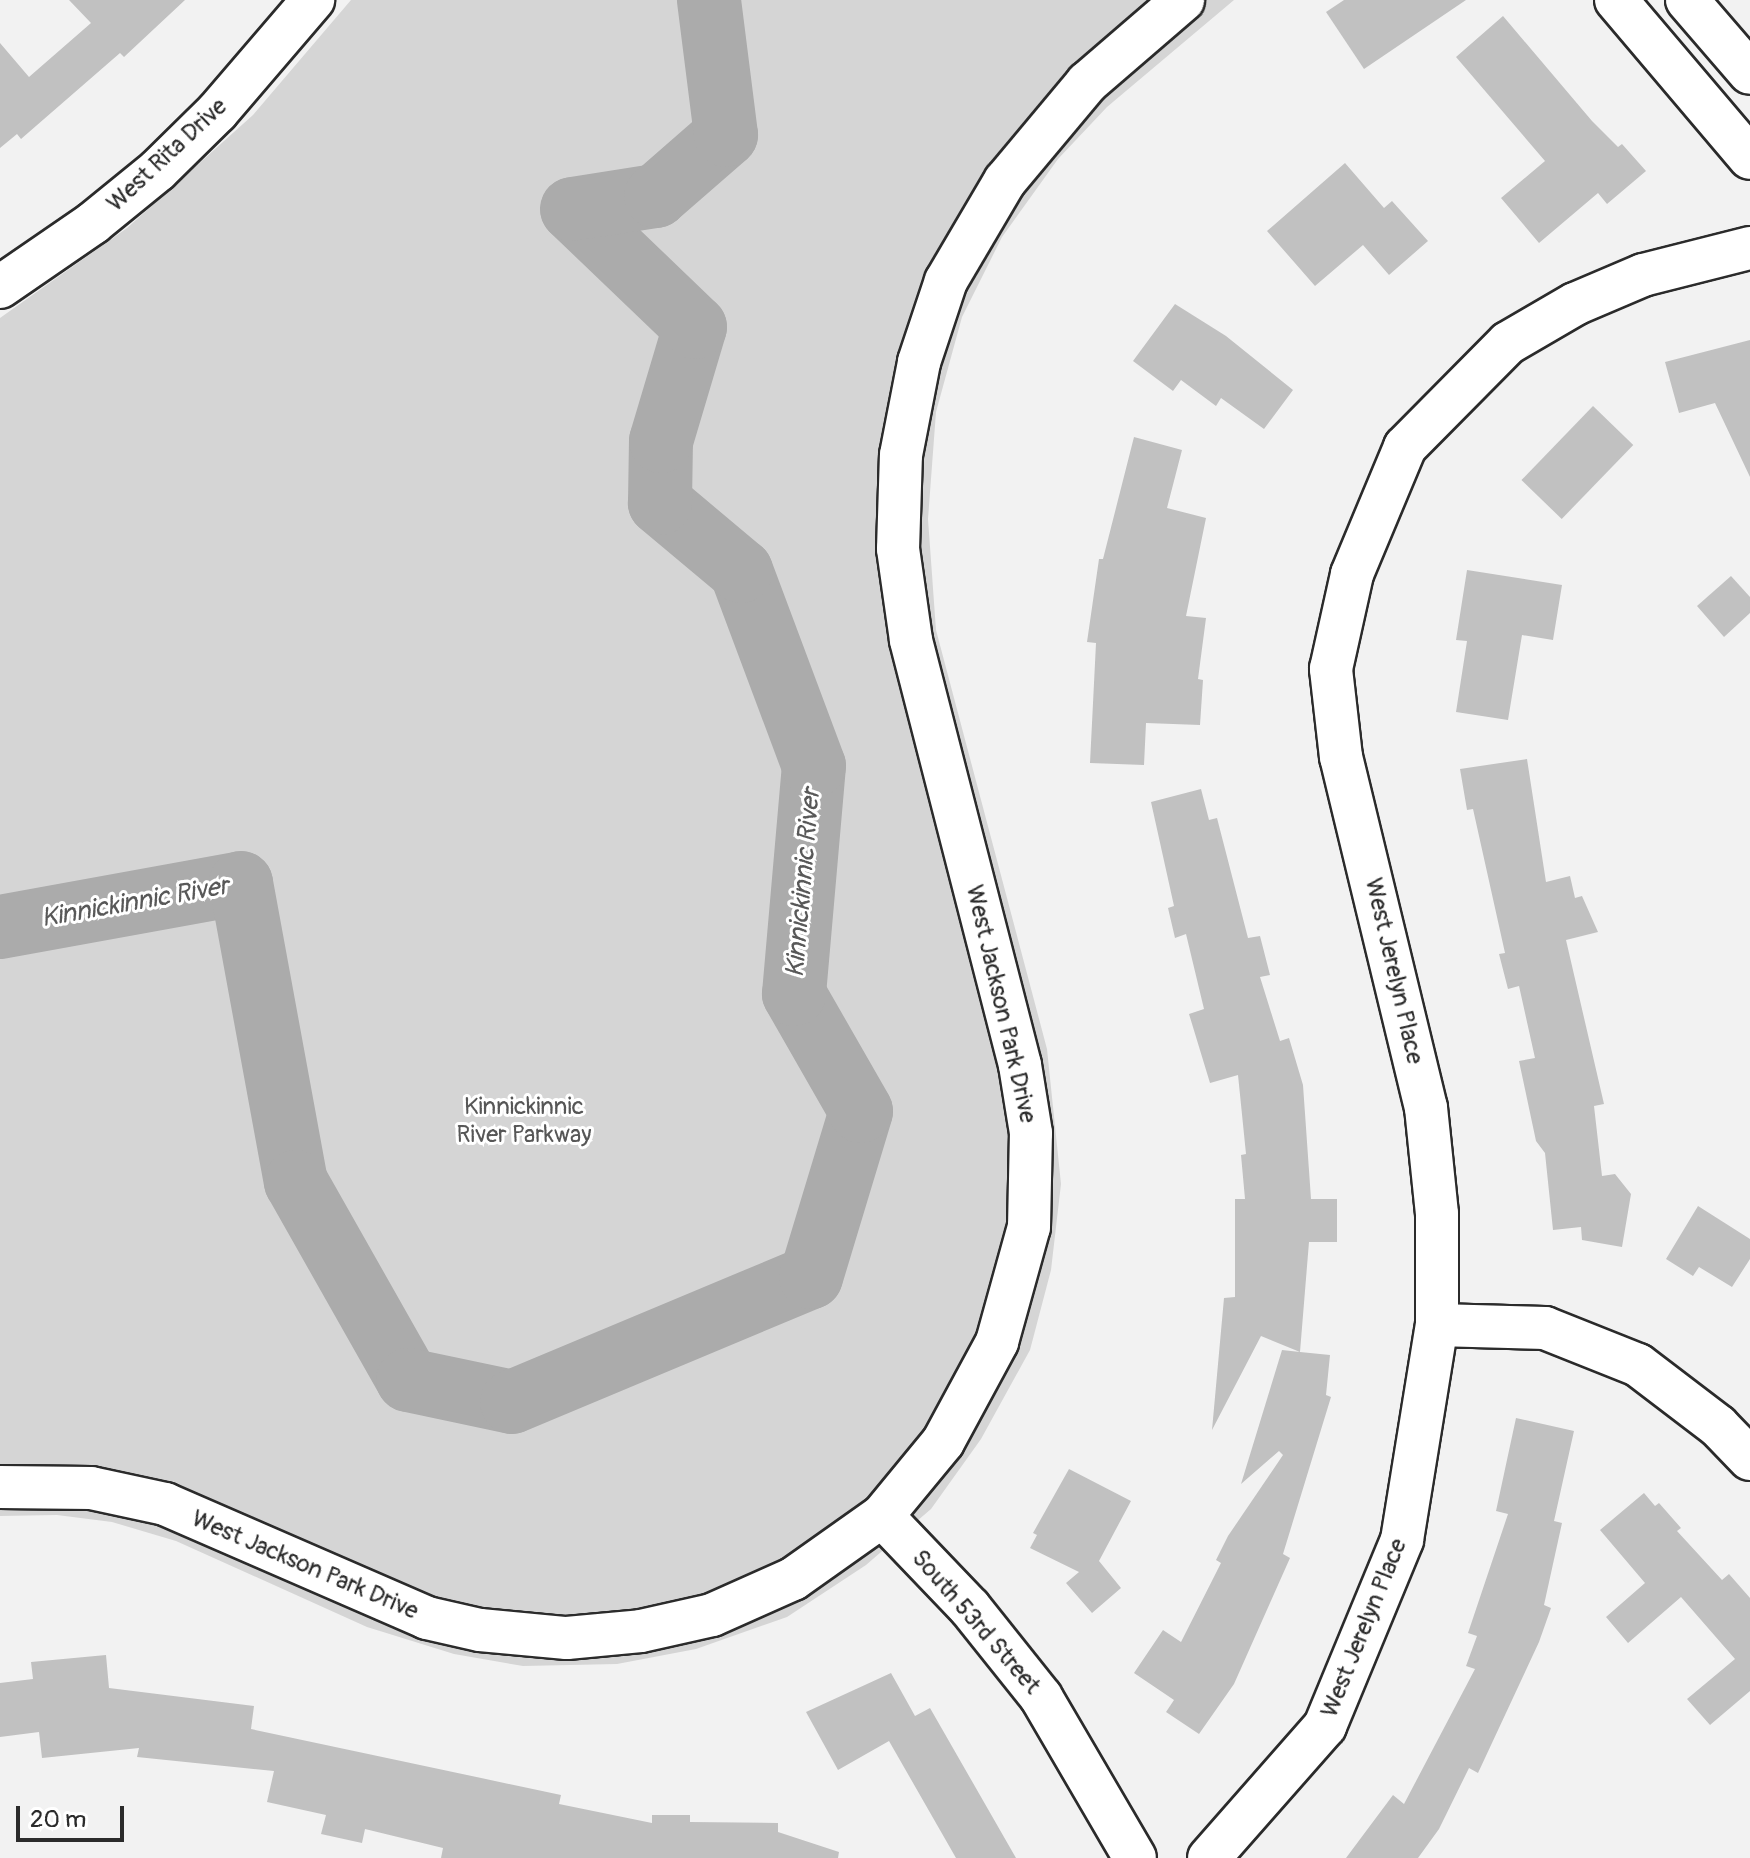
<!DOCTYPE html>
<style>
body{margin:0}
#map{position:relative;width:1750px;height:1858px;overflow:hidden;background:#f2f2f2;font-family:Pangolin,sans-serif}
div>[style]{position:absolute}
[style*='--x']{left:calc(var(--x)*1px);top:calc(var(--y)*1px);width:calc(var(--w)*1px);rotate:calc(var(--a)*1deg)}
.green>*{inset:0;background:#d5d5d5}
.river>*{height:64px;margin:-32px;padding:0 32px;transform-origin:32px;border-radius:32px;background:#ababab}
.building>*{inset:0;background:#c1c1c1;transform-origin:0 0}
.roads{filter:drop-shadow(2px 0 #2b2b2b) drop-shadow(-2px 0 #2b2b2b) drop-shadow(0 2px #2b2b2b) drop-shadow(0 -2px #2b2b2b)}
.street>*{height:42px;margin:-21px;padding:0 21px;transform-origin:21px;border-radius:21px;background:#fff}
span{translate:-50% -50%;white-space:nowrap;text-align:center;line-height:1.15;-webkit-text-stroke:6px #fff;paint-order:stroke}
.street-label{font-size:24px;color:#2b2b2b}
.park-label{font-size:24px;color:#565656}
.water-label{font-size:26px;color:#585858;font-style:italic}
.scale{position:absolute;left:16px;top:1806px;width:108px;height:36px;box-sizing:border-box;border:4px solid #2b2b2b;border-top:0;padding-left:10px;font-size:24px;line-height:28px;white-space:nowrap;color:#2b2b2b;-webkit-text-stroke:6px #fff;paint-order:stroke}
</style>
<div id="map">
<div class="green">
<i style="clip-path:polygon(351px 0,1234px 0,1107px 107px,1058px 159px,1002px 237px,962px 317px,936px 412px,928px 519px,936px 630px,1047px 1049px,1061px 1184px,1051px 1270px,1030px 1350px,981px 1439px,931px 1509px,866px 1565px,787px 1617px,696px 1649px,617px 1664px,523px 1666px,454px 1654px,367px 1627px,176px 1541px,112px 1522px,57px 1515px,0 1516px,0 318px,127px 228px,253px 115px)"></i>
</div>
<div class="river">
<i style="--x:0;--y:927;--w:245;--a:-10.3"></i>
<i style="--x:241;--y:883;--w:304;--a:79.6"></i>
<i style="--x:296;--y:1182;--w:227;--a:60.5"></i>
<i style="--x:408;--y:1380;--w:106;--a:11.9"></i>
<i style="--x:512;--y:1402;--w:324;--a:-22.7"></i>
<i style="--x:811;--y:1277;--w:173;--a:-73.2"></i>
<i style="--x:861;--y:1111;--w:135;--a:-119.8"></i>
<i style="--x:794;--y:994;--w:229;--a:-85"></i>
<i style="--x:814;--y:766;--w:208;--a:-110.5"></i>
<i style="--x:741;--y:571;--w:106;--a:-140"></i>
<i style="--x:660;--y:503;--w:62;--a:-89.1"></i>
<i style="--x:661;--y:441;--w:119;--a:-73.4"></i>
<i style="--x:695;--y:327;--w:170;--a:-136.2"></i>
<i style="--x:572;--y:209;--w:85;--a:-8.8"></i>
<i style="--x:656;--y:196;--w:93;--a:-41.1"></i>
<i style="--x:726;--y:135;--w:136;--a:-97.2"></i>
</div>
<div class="building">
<i style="clip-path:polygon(69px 0,185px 0,124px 57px,120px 53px,21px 139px,17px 134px,0 148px,0 43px,29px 77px,91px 23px)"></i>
<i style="clip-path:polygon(1344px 0,1466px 0,1364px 69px,1326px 12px)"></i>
<i style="clip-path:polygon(1503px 16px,1592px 121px,1618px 147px,1622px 144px,1646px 171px,1607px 204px,1598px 193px,1539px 243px,1501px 198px,1545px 161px,1456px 57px)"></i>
<i style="clip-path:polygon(1345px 163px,1384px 208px,1392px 201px,1428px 241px,1389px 275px,1363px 245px,1315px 286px,1267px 231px)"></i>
<i style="clip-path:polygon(1175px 304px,1226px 336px,1293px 390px,1264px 429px,1221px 398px,1216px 406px,1181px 380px,1173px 391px,1133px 361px)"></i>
<i style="clip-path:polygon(1750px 340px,1750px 477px,1715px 403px,1679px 413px,1665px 362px)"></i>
<i style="left:1593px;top:406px;width:56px;height:103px;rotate:44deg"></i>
<i style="clip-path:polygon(1134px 437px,1182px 450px,1167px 508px,1206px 518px,1186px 616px,1206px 618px,1198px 679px,1203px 680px,1200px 725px,1146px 723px,1144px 765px,1090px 763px,1096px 643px,1087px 642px,1099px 559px,1103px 559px)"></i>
<i style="clip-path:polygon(1467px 570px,1562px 585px,1553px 640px,1522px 635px,1508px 720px,1456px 712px,1467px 641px,1456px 640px)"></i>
<i style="clip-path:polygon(1731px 576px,1750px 597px,1750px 613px,1724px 637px,1697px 606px)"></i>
<i style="clip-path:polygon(1527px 759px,1546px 882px,1570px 876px,1575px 898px,1582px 896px,1598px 932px,1566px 940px,1604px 1104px,1594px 1106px,1602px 1176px,1615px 1174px,1631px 1194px,1622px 1247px,1582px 1240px,1581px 1227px,1553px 1230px,1545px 1153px,1536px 1141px,1519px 1061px,1535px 1058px,1519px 986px,1508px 989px,1499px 954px,1505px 953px,1473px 809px,1467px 810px,1460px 769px)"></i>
<i style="clip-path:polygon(1201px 789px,1209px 820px,1217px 818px,1248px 938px,1260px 936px,1270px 975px,1260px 977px,1280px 1041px,1289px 1038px,1303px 1085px,1311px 1199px,1337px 1199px,1337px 1242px,1309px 1242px,1300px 1352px,1330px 1355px,1326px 1395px,1331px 1397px,1283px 1554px,1290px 1558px,1234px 1684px,1199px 1734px,1166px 1712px,1174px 1700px,1134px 1673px,1163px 1630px,1181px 1642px,1221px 1563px,1216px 1560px,1228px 1536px,1283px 1455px,1279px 1451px,1241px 1484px,1282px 1350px,1300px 1352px,1261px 1336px,1212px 1430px,1224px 1298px,1235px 1297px,1235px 1199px,1245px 1199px,1241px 1155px,1246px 1154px,1238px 1075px,1210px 1083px,1189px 1014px,1204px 1009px,1186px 934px,1175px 938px,1168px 908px,1174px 906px,1151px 802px)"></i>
<i style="clip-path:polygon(1698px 1206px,1750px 1239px,1750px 1259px,1732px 1287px,1699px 1267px,1693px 1276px,1666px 1259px)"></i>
<i style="clip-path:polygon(1516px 1418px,1574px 1431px,1554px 1521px,1562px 1523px,1544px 1605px,1551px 1608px,1539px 1642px,1478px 1773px,1469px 1768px,1439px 1829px,1418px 1858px,1346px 1858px,1393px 1795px,1404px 1804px,1475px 1669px,1466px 1666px,1477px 1636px,1468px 1633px,1508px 1514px,1496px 1511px)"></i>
<i style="clip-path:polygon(1069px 1469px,1131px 1501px,1099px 1561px,1121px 1588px,1092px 1613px,1066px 1583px,1079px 1572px,1030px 1548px,1037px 1535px,1033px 1533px)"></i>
<i style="clip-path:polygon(1644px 1493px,1655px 1506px,1659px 1503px,1681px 1528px,1677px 1531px,1722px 1580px,1729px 1574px,1750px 1598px,1750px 1691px,1710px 1725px,1687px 1699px,1735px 1659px,1681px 1597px,1628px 1643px,1606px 1617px,1645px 1583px,1600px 1530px)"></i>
<i style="clip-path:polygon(106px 1655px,109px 1688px,254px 1706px,251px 1729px,561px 1795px,559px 1804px,652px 1823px,652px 1815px,690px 1815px,690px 1822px,778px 1823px,778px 1832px,839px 1852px,838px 1858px,441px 1858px,443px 1848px,365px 1829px,362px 1843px,321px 1834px,326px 1815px,267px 1802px,274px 1771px,137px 1757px,139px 1748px,42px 1758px,39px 1732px,0 1737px,0 1683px,33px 1679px,31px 1662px)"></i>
<i style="clip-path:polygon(891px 1673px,915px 1716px,930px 1708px,1016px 1858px,956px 1858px,889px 1741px,838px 1770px,806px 1712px)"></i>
</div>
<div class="roads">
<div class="street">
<i style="--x:1616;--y:0;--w:207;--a:49.7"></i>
<i style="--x:1687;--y:0;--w:96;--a:49.2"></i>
<i style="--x:0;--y:287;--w:113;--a:-34.5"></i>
<i style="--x:93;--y:223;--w:84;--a:-39.2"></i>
<i style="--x:158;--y:170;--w:83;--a:-44.5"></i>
<i style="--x:217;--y:112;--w:148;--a:-49.4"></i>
<i style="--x:1437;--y:1325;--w:108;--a:1.6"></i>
<i style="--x:1545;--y:1328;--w:100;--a:21.7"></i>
<i style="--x:1638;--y:1365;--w:101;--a:37.3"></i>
<i style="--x:1718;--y:1426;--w:46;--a:45.9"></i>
<i style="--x:0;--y:1487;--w:91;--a:0.6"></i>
<i style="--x:91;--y:1488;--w:76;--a:12.2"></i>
<i style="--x:165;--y:1504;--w:286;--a:23.5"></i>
<i style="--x:427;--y:1618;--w:54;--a:12.8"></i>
<i style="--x:480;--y:1630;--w:87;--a:5.3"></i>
<i style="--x:567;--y:1638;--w:74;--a:-5.4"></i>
<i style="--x:641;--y:1631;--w:73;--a:-12.7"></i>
<i style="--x:712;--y:1615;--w:89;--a:-24"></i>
<i style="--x:793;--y:1579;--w:109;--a:-35.3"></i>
<i style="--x:882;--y:1516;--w:96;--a:-50.5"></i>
<i style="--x:943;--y:1442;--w:114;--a:-61.6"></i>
<i style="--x:997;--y:1342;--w:119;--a:-74.5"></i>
<i style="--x:1029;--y:1227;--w:94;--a:-88.8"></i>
<i style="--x:1031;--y:1133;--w:69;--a:-99.2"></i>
<i style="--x:1020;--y:1065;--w:439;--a:-104.4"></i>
<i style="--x:911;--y:640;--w:92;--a:-98.1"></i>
<i style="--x:898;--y:549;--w:94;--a:-88.2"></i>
<i style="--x:901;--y:455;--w:95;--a:-79"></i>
<i style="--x:919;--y:362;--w:85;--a:-71.6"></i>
<i style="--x:946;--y:281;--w:116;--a:-59.5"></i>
<i style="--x:1005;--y:181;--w:128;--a:-50.1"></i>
<i style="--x:1087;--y:83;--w:127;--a:-40.8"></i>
<i style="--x:882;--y:1516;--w:127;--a:46.3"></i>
<i style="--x:970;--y:1608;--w:114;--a:51.4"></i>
<i style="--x:1041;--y:1697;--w:186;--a:59.7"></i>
<i style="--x:1209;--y:1858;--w:176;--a:-48.7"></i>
<i style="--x:1325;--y:1726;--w:201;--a:-67.5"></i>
<i style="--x:1402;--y:1540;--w:218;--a:-80.8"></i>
<i style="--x:1437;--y:1325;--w:111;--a:-90"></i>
<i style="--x:1437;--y:1214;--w:107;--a:-95.9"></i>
<i style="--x:1426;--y:1108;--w:361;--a:-103.6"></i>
<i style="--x:1341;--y:757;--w:89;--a:-96.5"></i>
<i style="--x:1331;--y:669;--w:97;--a:-77.5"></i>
<i style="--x:1352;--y:574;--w:138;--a:-67.3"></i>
<i style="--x:1405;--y:447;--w:146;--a:-45.3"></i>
<i style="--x:1508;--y:343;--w:78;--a:-30.2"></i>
<i style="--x:1575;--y:304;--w:74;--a:-23.1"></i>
<i style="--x:1643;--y:275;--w:110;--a:-14.2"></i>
</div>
</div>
<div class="street-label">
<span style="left:167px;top:155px;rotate:-43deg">West Rita Drive</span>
<span style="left:1394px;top:971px;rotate:77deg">West Jerelyn Place</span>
<span style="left:1001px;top:1004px;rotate:77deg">West Jackson Park Drive</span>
<span style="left:305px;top:1565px;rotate:23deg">West Jackson Park Drive</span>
<span style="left:976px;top:1622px;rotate:49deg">South 53rd Street</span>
<span style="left:1364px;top:1628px;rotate:-68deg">West Jerelyn Place</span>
</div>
<div class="park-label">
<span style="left:524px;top:1121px">Kinnickinnic<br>River Parkway</span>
</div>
<div class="water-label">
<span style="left:804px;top:883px;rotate:-85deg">Kinnickinnic River</span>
<span style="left:135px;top:903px;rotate:-10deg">Kinnickinnic River</span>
</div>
<div class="scale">20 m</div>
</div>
